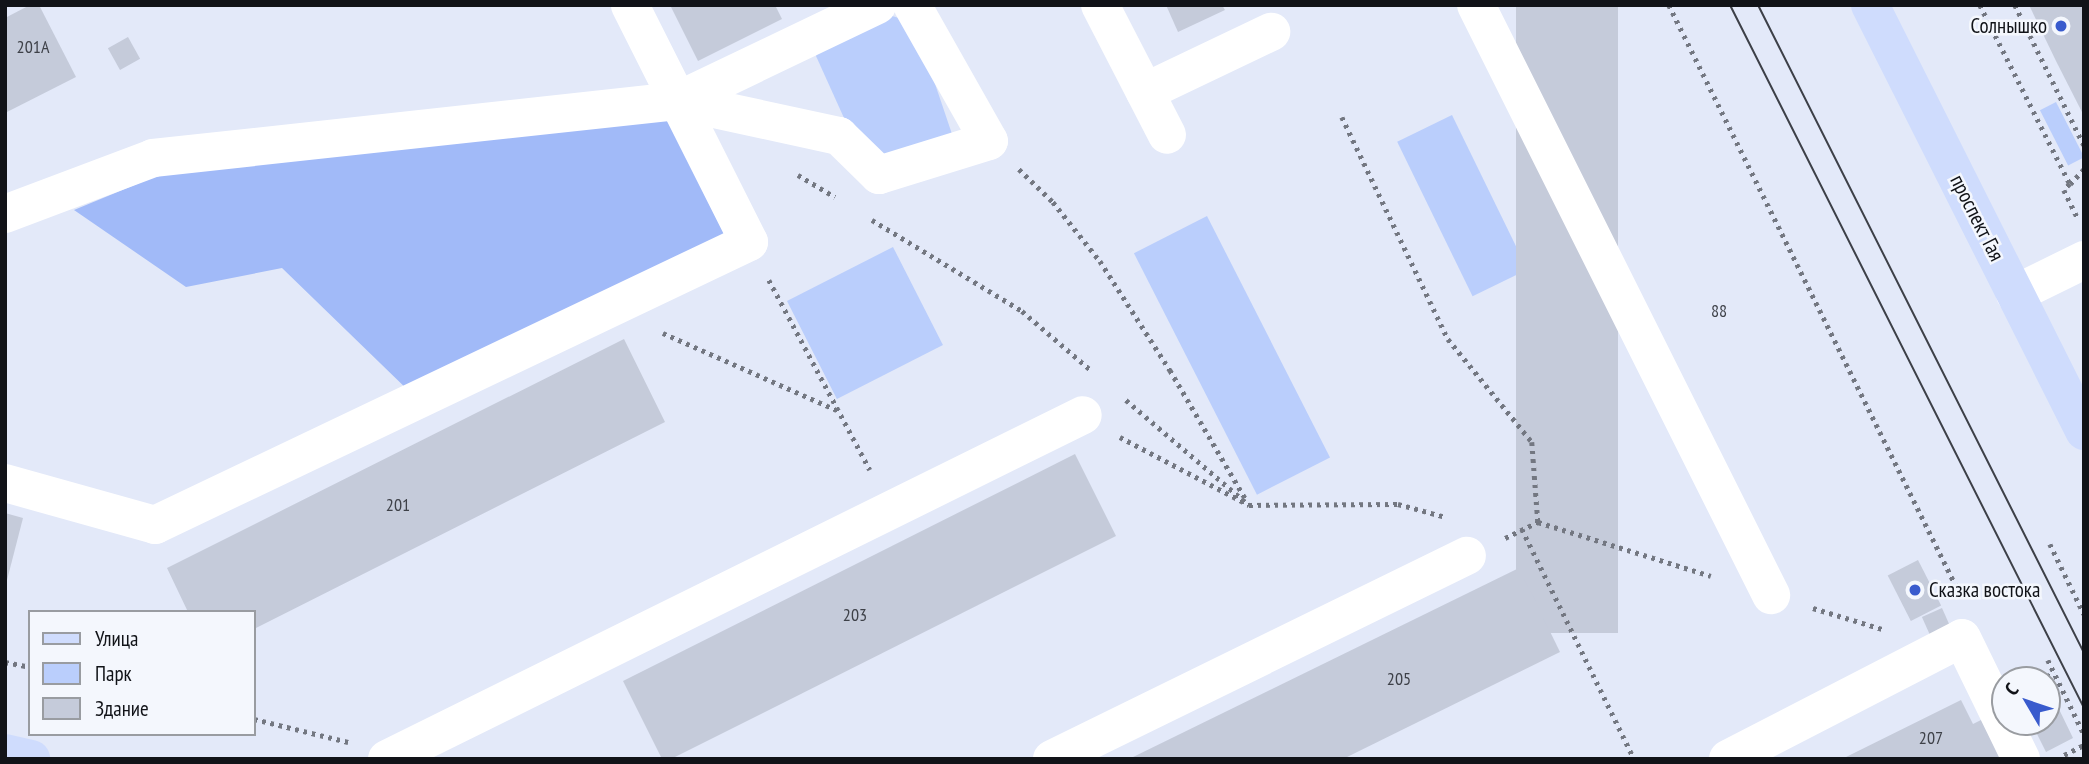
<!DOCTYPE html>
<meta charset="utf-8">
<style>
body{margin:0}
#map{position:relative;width:2089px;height:764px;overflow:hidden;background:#e3e9f9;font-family:"PT Sans Narrow",sans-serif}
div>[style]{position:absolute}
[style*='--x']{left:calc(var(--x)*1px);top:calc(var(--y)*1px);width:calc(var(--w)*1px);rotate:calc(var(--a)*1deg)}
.green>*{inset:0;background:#bacefc;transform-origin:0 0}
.forest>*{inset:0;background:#a1baf8}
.building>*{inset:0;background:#c5cbda;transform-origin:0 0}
.path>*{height:4.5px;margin-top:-2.25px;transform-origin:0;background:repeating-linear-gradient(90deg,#737781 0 3.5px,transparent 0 8.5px)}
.minor>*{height:38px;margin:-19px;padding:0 19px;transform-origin:19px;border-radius:19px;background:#fff}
.major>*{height:38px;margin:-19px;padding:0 19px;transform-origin:19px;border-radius:19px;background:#cfdcfd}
.tram>*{height:2px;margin:-1px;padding:0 1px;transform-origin:1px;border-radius:1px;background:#3d4048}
.dots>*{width:19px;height:19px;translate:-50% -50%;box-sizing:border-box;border:4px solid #f4f7fd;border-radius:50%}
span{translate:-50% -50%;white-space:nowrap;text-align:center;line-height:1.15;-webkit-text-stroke:5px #f4f7fd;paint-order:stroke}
.number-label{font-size:18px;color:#3e4148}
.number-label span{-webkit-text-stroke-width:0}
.poi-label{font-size:21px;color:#111318}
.right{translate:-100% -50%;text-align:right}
.left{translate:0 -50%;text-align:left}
.street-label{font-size:21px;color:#111318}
.frame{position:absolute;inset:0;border:7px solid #111318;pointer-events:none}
.legend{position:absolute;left:28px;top:610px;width:228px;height:126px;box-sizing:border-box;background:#f4f7fd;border:2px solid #999ca1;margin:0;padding:9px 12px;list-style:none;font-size:21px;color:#111318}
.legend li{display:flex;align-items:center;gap:14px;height:35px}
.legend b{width:35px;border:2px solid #999ca1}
.north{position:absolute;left:1991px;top:666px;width:70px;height:70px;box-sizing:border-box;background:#f4f7fd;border:2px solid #999ca1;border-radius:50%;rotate:309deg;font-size:19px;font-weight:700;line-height:28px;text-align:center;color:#111318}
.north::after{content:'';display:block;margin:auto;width:24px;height:32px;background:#395bcd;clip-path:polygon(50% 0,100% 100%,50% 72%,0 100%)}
</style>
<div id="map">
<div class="green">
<i style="clip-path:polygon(892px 16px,899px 18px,930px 69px,953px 137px,893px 165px,844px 118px,816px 56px,819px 48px)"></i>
<i style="left:2056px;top:102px;width:62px;height:18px;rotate:63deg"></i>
<i style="left:1452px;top:115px;width:172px;height:61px;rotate:64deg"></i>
<i style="left:1207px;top:216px;width:271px;height:82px;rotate:63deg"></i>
<i style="left:893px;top:247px;width:110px;height:119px;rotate:63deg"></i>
</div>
<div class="forest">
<i style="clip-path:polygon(665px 115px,734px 240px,413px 395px,282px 268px,186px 287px,74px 210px,166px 172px)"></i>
</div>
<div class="building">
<i style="clip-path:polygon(30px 5px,39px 5px,76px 77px,5px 113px,5px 18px)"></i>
<i style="clip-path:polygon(670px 5px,775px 5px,782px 19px,698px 61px)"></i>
<i style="clip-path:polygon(1166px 5px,1222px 5px,1225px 10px,1178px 32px)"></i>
<i style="left:1516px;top:5px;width:102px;height:628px"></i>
<i style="clip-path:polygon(2029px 5px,2084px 5px,2084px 116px,2056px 61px)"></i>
<i style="left:128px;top:37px;width:25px;height:23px;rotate:61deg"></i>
<i style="clip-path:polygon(624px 339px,665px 422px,254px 629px,254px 612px,188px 612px,167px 568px)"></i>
<i style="clip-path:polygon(1075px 454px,1116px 536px,671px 759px,662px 759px,623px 681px)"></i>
<i style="clip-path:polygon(5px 513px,23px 518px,6px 584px,5px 584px)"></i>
<i style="left:1918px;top:560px;width:51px;height:34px;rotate:63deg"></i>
<i style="clip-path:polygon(1519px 568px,1560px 652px,1343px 759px,1129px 759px)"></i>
<i style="left:1942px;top:608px;width:24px;height:22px;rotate:66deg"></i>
<i style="clip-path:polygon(1961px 700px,1973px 724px,1989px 716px,2000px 759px,1842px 759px)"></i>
<i style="clip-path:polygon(2056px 703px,2073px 738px,2046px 752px,2031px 722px,2047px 722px,2047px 708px)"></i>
</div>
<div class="path">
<i style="--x:1669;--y:5;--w:659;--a:63.71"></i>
<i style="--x:1980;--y:5;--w:200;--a:63.3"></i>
<i style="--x:2070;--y:184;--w:8;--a:135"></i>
<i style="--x:2064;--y:190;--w:32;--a:64"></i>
<i style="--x:2015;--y:5;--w:156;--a:63.8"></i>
<i style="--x:1342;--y:117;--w:246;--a:64.5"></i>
<i style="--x:1448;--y:339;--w:133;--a:50.8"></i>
<i style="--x:1532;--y:442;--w:80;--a:85.7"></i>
<i style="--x:1019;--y:169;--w:47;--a:44.1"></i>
<i style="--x:1053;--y:202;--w:75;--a:51.5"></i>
<i style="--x:1100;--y:261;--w:130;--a:57.3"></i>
<i style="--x:1170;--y:370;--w:152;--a:59.6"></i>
<i style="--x:798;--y:175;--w:43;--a:30.7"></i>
<i style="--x:2070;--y:184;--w:21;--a:-47"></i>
<i style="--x:872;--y:220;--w:175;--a:31.2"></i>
<i style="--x:1022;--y:311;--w:92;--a:40.6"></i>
<i style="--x:769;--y:280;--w:215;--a:62"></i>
<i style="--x:663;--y:333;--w:190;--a:23.9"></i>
<i style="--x:1126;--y:400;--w:162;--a:40.5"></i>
<i style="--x:1120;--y:437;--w:146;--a:27.8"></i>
<i style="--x:1249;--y:505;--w:149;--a:-0.4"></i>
<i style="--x:1398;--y:504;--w:50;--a:15.2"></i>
<i style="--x:1522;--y:529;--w:256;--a:64"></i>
<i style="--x:1505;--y:538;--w:37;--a:-26"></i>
<i style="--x:1538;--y:522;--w:181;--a:17.3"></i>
<i style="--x:2050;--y:544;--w:78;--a:64.1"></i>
<i style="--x:1813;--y:608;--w:72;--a:16.9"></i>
<i style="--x:2048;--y:660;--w:82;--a:64.1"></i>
<i style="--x:5;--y:662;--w:25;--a:11"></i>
<i style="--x:2039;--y:680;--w:17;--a:-25"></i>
<i style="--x:254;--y:719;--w:97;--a:13.7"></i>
<i style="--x:2064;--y:755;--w:22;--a:-27"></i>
</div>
<div class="minor">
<i style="--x:1100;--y:5;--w:146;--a:62.7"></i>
<i style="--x:1476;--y:5;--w:660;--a:63.43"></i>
<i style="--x:1145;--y:92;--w:140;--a:-25.5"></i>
<i style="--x:677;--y:101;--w:222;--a:-25.6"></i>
<i style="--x:5;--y:214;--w:158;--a:-20.7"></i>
<i style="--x:153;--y:158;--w:527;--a:-6.21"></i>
<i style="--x:677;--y:101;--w:166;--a:12.2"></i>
<i style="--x:839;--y:136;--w:56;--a:44.3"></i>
<i style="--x:879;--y:175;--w:115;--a:-17.2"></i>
<i style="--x:989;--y:141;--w:156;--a:-119.5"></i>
<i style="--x:2015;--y:294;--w:77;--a:-26.2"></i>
<i style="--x:5;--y:483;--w:156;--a:15.6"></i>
<i style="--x:155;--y:525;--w:658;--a:-25.47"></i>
<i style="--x:749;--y:242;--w:265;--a:-116.7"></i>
<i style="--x:387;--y:759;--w:776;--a:-26.3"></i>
<i style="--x:1052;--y:759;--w:462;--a:-26.1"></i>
<i style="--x:1728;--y:759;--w:263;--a:-27.3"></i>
<i style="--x:1962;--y:638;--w:135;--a:64"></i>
</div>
<div class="major">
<i style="--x:1870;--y:5;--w:477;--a:63.3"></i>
<i style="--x:5;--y:753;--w:27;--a:13"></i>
</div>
<div class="tram">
<i style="--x:1730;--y:5;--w:787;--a:63.27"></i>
<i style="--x:1758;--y:5;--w:725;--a:63.29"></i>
</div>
<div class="dots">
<i style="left:2061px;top:26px;background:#395bcd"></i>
<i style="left:1915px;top:590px;background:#395bcd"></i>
</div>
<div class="number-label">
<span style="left:33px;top:47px">201А</span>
<span style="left:1719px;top:311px">88</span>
<span style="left:398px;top:505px">201</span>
<span style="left:855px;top:615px">203</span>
<span style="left:1399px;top:679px">205</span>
<span style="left:1931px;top:738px">207</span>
</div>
<div class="poi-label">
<span class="right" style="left:2047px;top:26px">Солнышко</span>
<span class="left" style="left:1929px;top:590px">Сказка востока</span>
</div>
<div class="street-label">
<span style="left:1977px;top:218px;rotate:63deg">проспект Гая</span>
</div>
<div class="frame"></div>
<ul class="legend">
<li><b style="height:9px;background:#cfdcfd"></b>Улица</li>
<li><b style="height:19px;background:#bacefc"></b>Парк</li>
<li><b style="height:19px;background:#c5cbda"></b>Здание</li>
</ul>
<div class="north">С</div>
</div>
